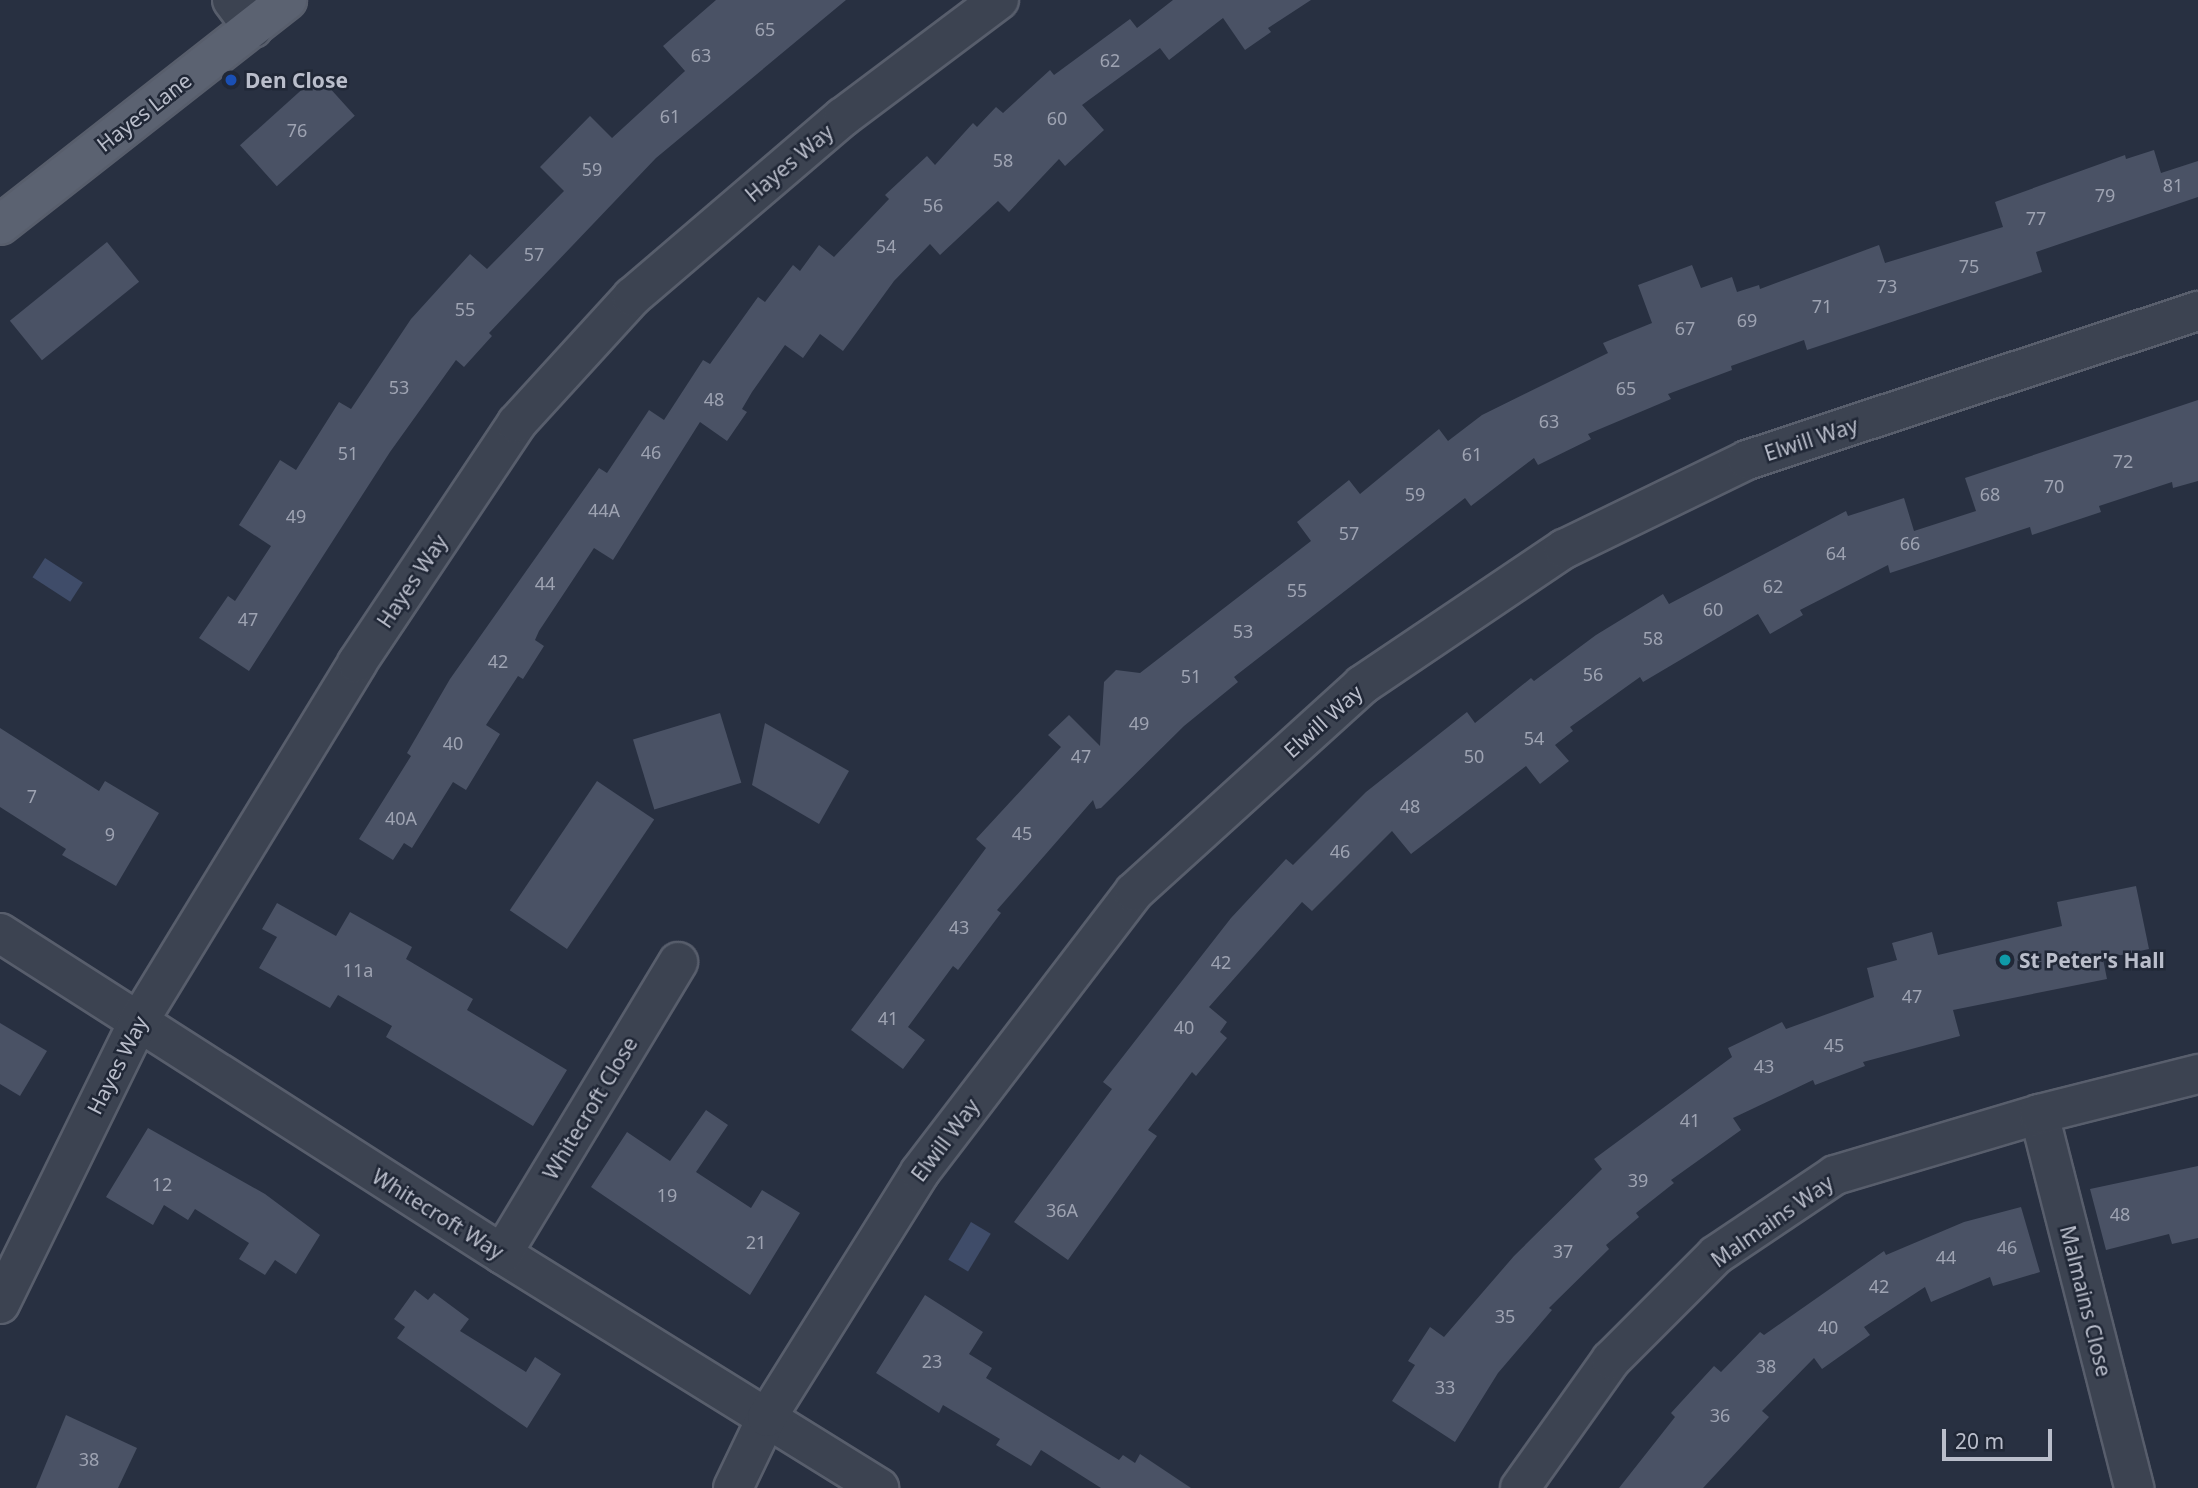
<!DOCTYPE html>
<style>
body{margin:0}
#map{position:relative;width:2198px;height:1488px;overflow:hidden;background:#283041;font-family:"Noto Sans",sans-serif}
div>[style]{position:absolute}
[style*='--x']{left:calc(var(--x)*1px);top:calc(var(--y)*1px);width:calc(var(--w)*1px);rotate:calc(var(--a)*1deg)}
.water>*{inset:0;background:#3f4c69;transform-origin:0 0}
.building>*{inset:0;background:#4a5265;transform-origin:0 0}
.roads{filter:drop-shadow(2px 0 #585e6c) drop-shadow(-2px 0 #585e6c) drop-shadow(0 2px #585e6c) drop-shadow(0 -2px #585e6c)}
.minor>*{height:38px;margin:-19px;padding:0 19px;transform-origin:19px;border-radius:19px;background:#3c4351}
.major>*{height:38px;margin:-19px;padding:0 19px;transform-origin:19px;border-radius:19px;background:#5b6271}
.dots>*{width:19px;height:19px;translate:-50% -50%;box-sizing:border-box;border:4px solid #212837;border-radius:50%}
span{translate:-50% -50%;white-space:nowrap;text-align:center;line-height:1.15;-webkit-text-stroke:5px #212837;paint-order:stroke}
.number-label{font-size:18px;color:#9ea3b2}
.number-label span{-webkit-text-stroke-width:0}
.poi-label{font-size:21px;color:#babecb;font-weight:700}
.left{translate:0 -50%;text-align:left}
.street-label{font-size:21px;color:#babecb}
.scale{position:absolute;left:1942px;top:1429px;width:110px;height:32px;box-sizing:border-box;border:4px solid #babecb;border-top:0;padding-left:9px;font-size:21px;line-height:24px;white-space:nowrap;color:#babecb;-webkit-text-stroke:5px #212837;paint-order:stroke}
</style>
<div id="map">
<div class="water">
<i style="left:45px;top:558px;width:45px;height:23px;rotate:33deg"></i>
<i style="left:971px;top:1222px;width:23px;height:44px;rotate:31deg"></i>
</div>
<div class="building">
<i style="clip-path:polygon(716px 0,846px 0,656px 158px,489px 333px,492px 336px,464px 367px,456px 360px,390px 452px,249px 671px,199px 638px,228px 596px,235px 601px,271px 546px,239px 525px,280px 460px,296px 470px,339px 402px,351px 409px,411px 319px,470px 254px,487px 269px,564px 191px,540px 167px,590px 116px,612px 138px,685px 71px,663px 46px)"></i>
<i style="clip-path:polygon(1173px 0,1311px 0,1268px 28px,1271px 32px,1245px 50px,1223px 18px,1169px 60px,1160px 48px,1082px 105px,1104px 130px,1065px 166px,1059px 159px,1009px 212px,998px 201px,940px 255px,930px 244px,894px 281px,843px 351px,820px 334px,803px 358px,785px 345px,752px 392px,742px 409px,747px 412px,727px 441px,700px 422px,613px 560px,594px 548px,539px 631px,535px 640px,544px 646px,523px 679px,518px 676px,486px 725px,500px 734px,466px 790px,453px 782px,412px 848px,404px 843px,393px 860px,359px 839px,411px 756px,407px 753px,450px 679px,599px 468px,607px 473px,649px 410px,664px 420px,703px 360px,710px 364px,758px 297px,765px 302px,793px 265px,800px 271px,819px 245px,834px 257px,889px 199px,885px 195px,927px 156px,935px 165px,973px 123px,977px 127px,996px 107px,1003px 113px,1050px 70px,1054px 75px,1130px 19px,1137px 28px)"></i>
<i style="left:318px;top:75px;width:55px;height:105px;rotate:48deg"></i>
<i style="clip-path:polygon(2154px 150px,2161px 173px,2198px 161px,2198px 197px,2036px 252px,2042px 272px,1807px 350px,1804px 340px,1731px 366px,1732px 370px,1668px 394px,1671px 399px,1588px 434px,1591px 439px,1538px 465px,1534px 458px,1471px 506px,1465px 498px,1234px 677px,1238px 682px,1184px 726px,1101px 808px,1096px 809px,1093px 800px,997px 910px,1001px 913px,958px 970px,953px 966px,908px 1027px,925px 1040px,903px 1069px,851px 1030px,986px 848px,976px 839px,1061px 747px,1048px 735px,1069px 715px,1100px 746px,1104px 682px,1116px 670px,1140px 673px,1311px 541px,1297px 522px,1349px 480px,1360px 494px,1439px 429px,1448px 441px,1482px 415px,1608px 353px,1603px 343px,1652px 323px,1638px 285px,1692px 265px,1701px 288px,1732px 277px,1737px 292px,1759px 285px,1760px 289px,1879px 245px,1885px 263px,2003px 227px,1995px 202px,2125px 155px,2126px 159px)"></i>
<i style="left:107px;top:242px;width:51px;height:125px;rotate:51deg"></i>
<i style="clip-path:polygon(2198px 400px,2198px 481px,2173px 488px,2172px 482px,2099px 506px,2101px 512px,2032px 535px,2030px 527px,1890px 573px,1888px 565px,1800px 610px,1803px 615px,1770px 634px,1758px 614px,1643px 682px,1640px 677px,1570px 727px,1573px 731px,1555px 745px,1569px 761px,1540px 784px,1526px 766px,1411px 854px,1392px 831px,1312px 911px,1302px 902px,1209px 1007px,1227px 1022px,1220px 1032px,1227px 1038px,1196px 1076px,1192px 1072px,1148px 1130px,1157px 1136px,1068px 1260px,1014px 1222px,1112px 1089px,1103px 1082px,1231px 918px,1286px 859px,1293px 865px,1366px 792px,1467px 712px,1475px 723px,1531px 678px,1534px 681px,1596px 635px,1663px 594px,1669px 604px,1846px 511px,1848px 516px,1904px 498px,1914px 531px,1976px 511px,1965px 478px)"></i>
<i style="left:720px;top:713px;width:73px;height:91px;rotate:73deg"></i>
<i style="clip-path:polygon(765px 723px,849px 771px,819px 824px,752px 785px)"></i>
<i style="clip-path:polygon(0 728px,99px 791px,105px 781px,159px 813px,116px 886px,62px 855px,66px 849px,0 807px)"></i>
<i style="left:597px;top:781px;width:69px;height:156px;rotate:34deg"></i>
<i style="clip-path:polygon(2136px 886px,2149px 949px,2103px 959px,2107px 979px,1953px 1010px,1960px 1036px,1863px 1062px,1865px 1066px,1815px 1085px,1813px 1080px,1733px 1118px,1741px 1130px,1671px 1180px,1674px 1183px,1636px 1213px,1639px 1217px,1606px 1245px,1609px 1249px,1549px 1308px,1552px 1310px,1498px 1373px,1455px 1442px,1392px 1401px,1415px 1365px,1408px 1361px,1430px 1327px,1444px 1337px,1514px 1256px,1602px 1169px,1594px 1159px,1732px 1057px,1728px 1048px,1782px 1022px,1786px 1029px,1874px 997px,1867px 968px,1897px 960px,1892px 943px,1932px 932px,1938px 955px,2062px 926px,2057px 902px)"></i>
<i style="clip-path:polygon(277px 903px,336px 936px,350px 912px,412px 947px,406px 959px,473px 999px,467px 1010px,567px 1070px,533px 1126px,386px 1037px,392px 1026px,338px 995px,330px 1008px,259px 968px,277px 937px,262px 929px)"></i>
<i style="clip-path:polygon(0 1023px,47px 1051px,20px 1096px,0 1084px)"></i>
<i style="clip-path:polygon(706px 1110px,728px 1125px,696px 1172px,751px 1208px,762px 1190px,800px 1213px,750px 1295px,591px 1187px,627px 1132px,670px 1161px)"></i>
<i style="clip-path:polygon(148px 1128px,265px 1194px,320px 1235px,296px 1274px,275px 1260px,265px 1275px,239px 1259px,249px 1243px,195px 1209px,188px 1220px,164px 1205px,153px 1225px,106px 1197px)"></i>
<i style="clip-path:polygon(2198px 1166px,2198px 1238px,2172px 1244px,2169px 1234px,2106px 1250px,2090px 1189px)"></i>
<i style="clip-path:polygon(2021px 1207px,2040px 1272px,1993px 1286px,1990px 1277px,1931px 1302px,1925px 1287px,1864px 1327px,1870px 1335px,1822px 1369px,1814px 1358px,1762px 1411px,1769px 1417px,1703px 1488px,1619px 1488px,1675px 1417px,1671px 1413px,1714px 1366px,1721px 1372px,1760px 1332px,1764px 1335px,1884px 1251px,1886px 1255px,1964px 1222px)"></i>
<i style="clip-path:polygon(415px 1290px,428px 1300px,434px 1293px,469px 1319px,460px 1331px,526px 1372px,535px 1357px,561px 1374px,527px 1428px,397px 1338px,405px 1327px,394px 1319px)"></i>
<i style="clip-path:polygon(925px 1295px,983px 1332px,969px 1354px,992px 1368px,986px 1378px,1119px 1460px,1123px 1455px,1135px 1463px,1140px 1454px,1191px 1488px,1101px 1488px,1041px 1450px,1031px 1466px,996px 1445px,1000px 1439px,943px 1405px,939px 1413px,876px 1373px)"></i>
<i style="clip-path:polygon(66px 1415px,137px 1448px,118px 1488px,36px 1488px)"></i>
</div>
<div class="roads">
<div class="minor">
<i style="--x:232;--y:0;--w:35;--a:53"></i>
<i style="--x:0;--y:933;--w:596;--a:32.6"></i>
<i style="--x:502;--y:1254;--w:444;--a:31.8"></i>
<i style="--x:2039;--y:1114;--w:386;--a:75.7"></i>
<i style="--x:502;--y:1254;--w:341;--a:-58.9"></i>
<i style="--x:0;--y:1304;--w:312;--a:-63.9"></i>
<i style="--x:137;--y:1024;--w:423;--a:-58.6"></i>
<i style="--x:357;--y:663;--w:288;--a:-56.3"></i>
<i style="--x:517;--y:423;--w:171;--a:-47.6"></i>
<i style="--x:632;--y:297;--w:277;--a:-40.5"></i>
<i style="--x:843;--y:117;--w:195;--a:-36.9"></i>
<i style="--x:733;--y:1488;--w:79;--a:-64.4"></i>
<i style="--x:767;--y:1417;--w:289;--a:-58"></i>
<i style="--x:920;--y:1172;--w:352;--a:-52.6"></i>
<i style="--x:1134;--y:892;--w:308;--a:-42.2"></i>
<i style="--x:1362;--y:685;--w:244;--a:-34"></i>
<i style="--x:1564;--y:549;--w:203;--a:-25.9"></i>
<i style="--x:1747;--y:460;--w:475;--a:-18.3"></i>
<i style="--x:1520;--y:1488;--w:157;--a:-54.6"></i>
<i style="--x:1611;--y:1360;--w:148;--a:-45"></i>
<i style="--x:1716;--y:1255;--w:143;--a:-33.9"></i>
<i style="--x:1835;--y:1175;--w:213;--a:-16.6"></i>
<i style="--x:2039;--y:1114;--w:164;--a:-14.1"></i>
</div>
<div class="major">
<i style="--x:0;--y:225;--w:365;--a:-38.1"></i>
</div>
</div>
<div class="dots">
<i style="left:231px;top:80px;background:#1a4fb4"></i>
<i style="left:2005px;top:960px;background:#0f9aa8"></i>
</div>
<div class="number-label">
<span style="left:765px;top:29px">65</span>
<span style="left:701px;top:55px">63</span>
<span style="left:1110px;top:60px">62</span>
<span style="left:670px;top:116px">61</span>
<span style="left:1057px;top:118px">60</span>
<span style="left:297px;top:130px">76</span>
<span style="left:1003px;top:160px">58</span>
<span style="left:592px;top:169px">59</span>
<span style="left:2173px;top:185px">81</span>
<span style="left:2105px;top:195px">79</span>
<span style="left:933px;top:205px">56</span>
<span style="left:2036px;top:218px">77</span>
<span style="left:886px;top:246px">54</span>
<span style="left:534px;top:254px">57</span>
<span style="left:1969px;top:266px">75</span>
<span style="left:1887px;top:286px">73</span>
<span style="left:1822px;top:306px">71</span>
<span style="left:465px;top:309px">55</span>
<span style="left:1747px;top:320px">69</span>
<span style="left:1685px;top:328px">67</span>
<span style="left:399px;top:387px">53</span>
<span style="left:1626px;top:388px">65</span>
<span style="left:714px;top:399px">48</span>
<span style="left:1549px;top:421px">63</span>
<span style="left:651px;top:452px">46</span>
<span style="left:348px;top:453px">51</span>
<span style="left:1472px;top:454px">61</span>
<span style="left:2123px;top:461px">72</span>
<span style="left:2054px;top:486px">70</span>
<span style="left:1415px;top:494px">59</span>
<span style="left:1990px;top:494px">68</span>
<span style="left:604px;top:510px">44A</span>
<span style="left:296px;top:516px">49</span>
<span style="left:1349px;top:533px">57</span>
<span style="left:1910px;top:543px">66</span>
<span style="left:1836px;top:553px">64</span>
<span style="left:545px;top:583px">44</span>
<span style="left:1773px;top:586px">62</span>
<span style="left:1297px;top:590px">55</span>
<span style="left:1713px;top:609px">60</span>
<span style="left:248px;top:619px">47</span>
<span style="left:1243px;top:631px">53</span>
<span style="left:1653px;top:638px">58</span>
<span style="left:498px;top:661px">42</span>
<span style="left:1593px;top:674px">56</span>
<span style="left:1191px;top:676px">51</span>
<span style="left:1139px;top:723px">49</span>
<span style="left:1534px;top:738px">54</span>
<span style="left:453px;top:743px">40</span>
<span style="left:1081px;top:756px">47</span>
<span style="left:1474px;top:756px">50</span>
<span style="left:32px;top:796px">7</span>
<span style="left:1410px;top:806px">48</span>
<span style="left:401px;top:818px">40A</span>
<span style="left:1022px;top:833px">45</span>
<span style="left:110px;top:834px">9</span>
<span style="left:1340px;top:851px">46</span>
<span style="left:959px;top:927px">43</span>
<span style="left:1221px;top:962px">42</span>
<span style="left:358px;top:970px">11a</span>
<span style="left:1912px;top:996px">47</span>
<span style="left:888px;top:1018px">41</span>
<span style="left:1184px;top:1027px">40</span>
<span style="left:1834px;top:1045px">45</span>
<span style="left:1764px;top:1066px">43</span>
<span style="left:1690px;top:1120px">41</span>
<span style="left:1638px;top:1180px">39</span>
<span style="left:162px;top:1184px">12</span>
<span style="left:667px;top:1195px">19</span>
<span style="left:1062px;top:1210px">36A</span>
<span style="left:2120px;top:1214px">48</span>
<span style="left:756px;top:1242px">21</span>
<span style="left:2007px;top:1247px">46</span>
<span style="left:1563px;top:1251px">37</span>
<span style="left:1946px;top:1257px">44</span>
<span style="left:1879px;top:1286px">42</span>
<span style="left:1505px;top:1316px">35</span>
<span style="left:1828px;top:1327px">40</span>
<span style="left:932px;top:1361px">23</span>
<span style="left:1766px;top:1366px">38</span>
<span style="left:1445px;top:1387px">33</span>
<span style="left:1720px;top:1415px">36</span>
<span style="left:89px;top:1459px">38</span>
</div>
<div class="poi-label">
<span class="left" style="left:245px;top:80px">Den Close</span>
<span class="left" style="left:2019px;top:960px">St Peter's Hall</span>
</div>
<div class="street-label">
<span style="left:144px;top:112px;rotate:-38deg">Hayes Lane</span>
<span style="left:789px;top:163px;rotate:-40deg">Hayes Way</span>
<span style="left:1811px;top:439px;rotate:-18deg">Elwill Way</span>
<span style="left:412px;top:581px;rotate:-56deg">Hayes Way</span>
<span style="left:1323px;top:721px;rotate:-42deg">Elwill Way</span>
<span style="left:117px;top:1065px;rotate:-63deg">Hayes Way</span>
<span style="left:590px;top:1108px;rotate:-59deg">Whitecroft Close</span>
<span style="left:945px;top:1140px;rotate:-53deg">Elwill Way</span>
<span style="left:438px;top:1214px;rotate:32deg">Whitecroft Way</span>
<span style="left:1772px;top:1221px;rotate:-35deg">Malmains Way</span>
<span style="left:2086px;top:1301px;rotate:76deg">Malmains Close</span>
</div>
<div class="scale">20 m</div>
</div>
